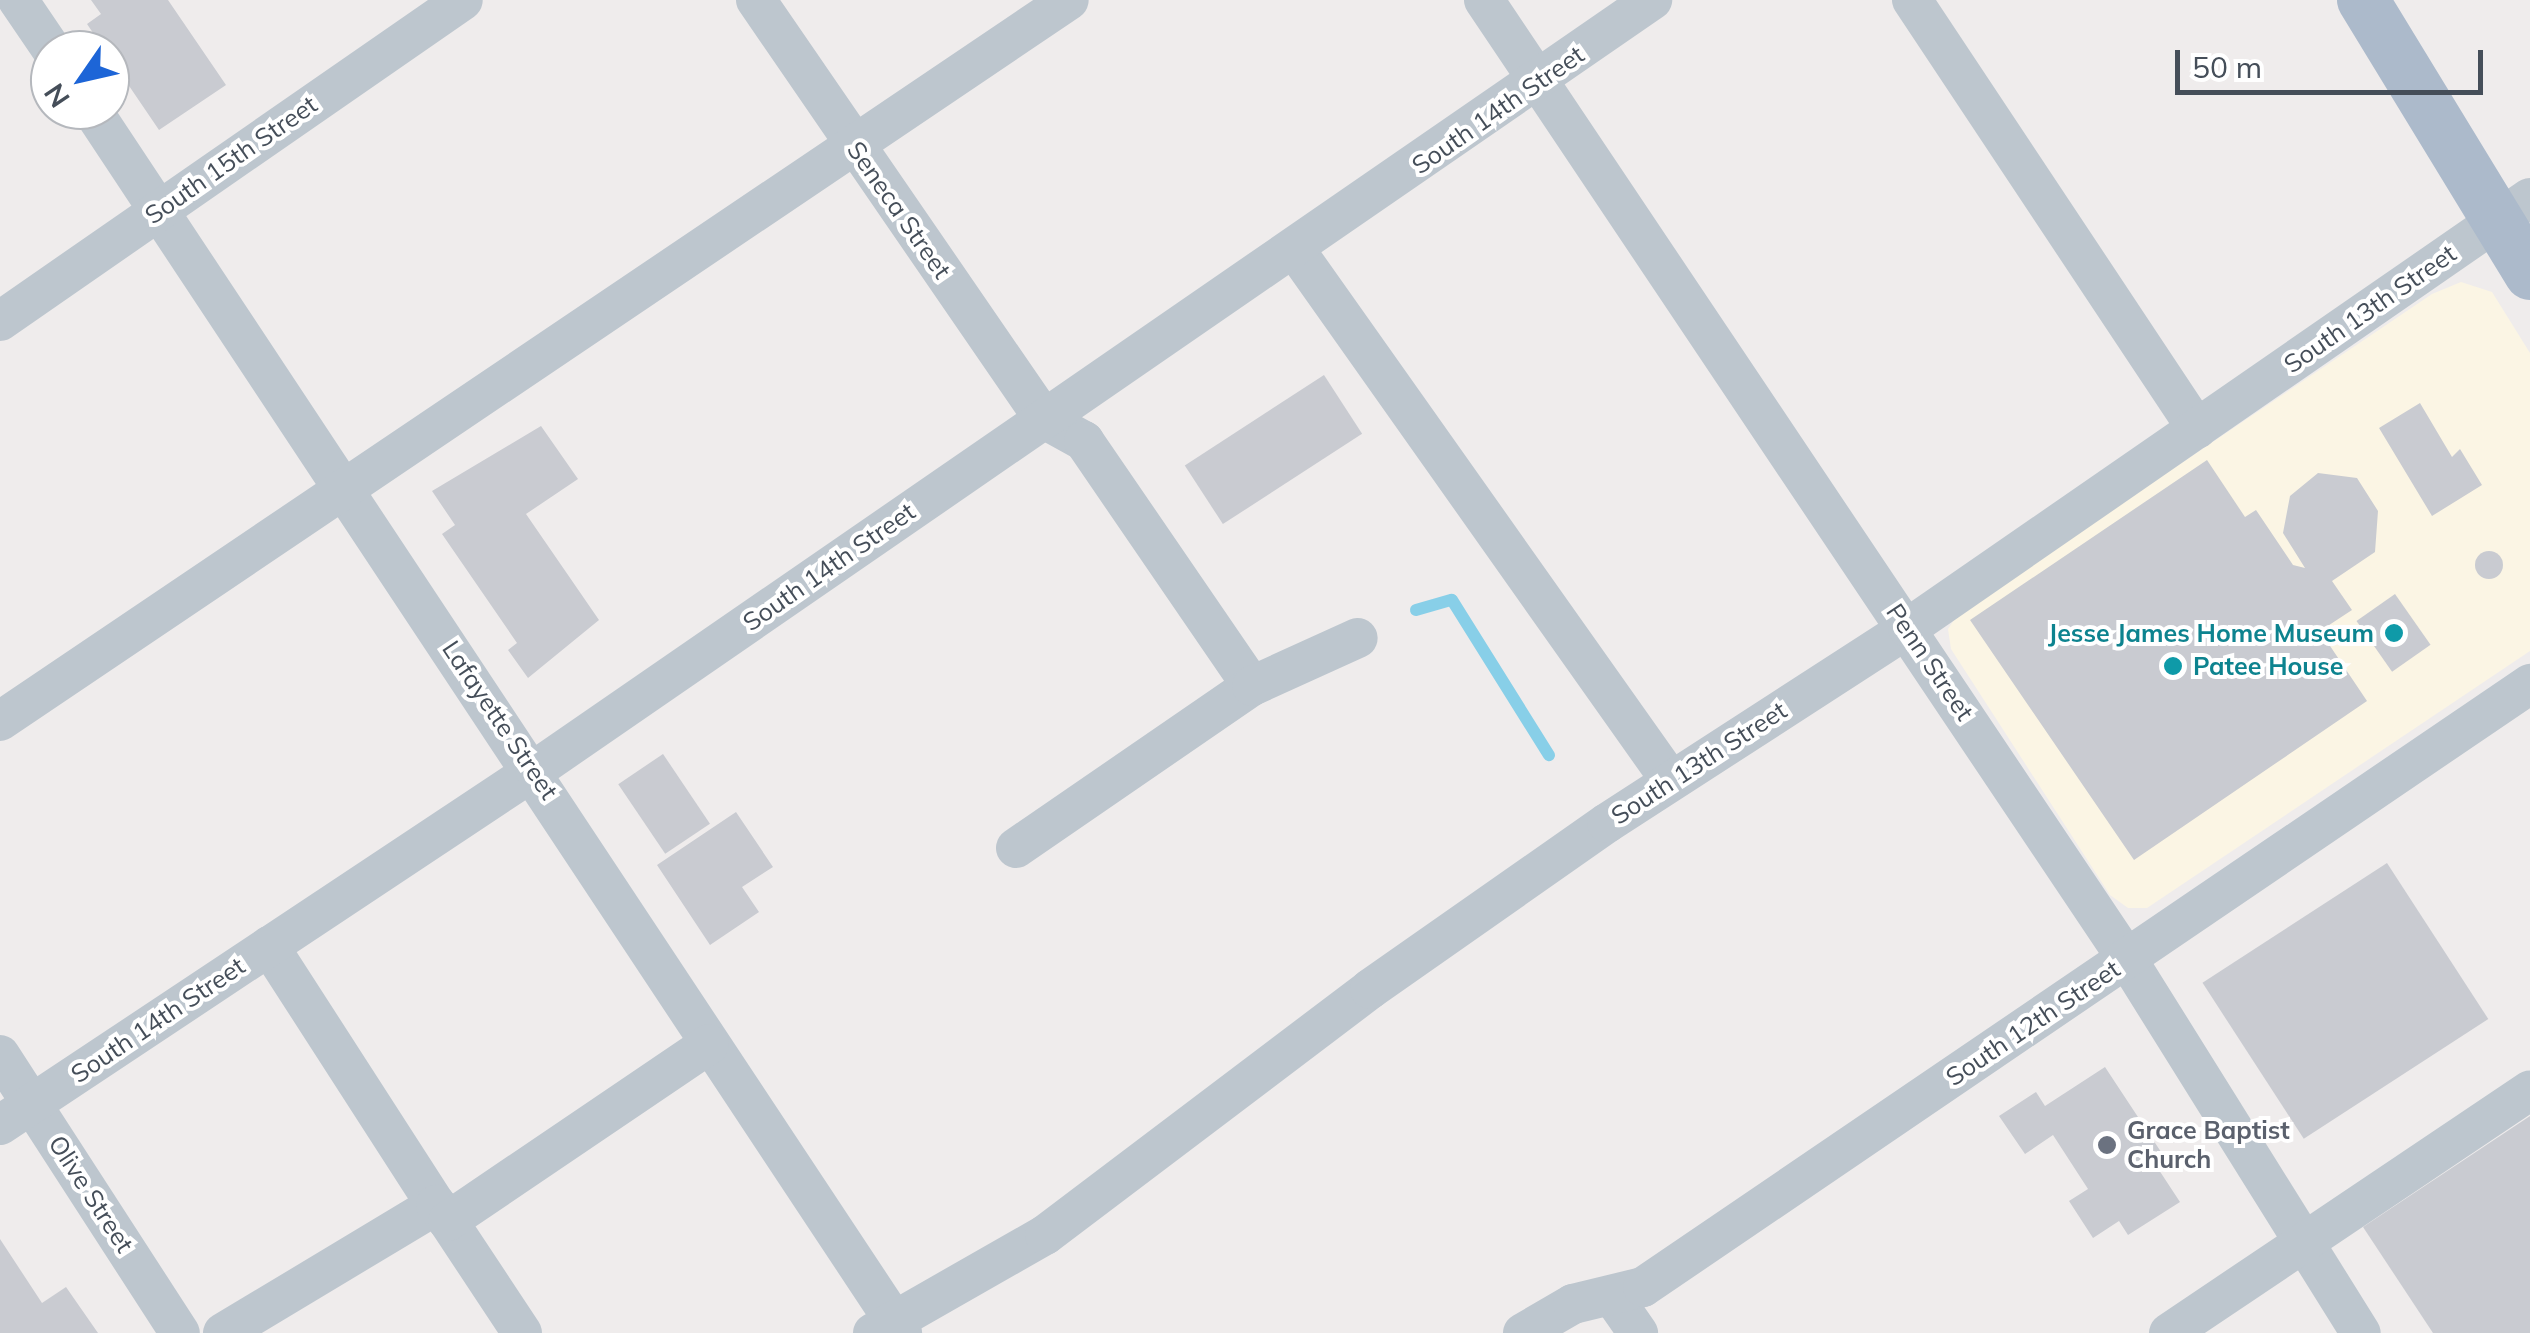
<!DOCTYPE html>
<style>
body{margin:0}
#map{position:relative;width:2530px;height:1333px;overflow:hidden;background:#efecec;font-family:Mulish,sans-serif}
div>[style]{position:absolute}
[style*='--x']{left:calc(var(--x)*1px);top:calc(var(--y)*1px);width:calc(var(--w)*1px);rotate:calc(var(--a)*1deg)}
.commercial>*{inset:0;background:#fbf5e4}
.stream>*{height:12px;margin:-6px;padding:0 6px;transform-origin:6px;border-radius:6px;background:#88cfe8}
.building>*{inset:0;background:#c9cbd1;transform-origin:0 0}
.round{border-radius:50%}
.minor>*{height:40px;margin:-20px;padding:0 20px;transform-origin:20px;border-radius:20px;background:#bdc6ce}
.major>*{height:52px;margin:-26px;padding:0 26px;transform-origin:26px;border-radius:26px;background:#acbacb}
.dots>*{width:28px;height:28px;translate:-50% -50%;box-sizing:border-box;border:5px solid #fff;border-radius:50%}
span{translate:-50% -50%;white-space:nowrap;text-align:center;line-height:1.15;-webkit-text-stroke:8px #fff;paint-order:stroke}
.street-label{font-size:25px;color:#454e59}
.culture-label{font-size:25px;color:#0d838f;font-weight:700}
.right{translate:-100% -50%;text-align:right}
.left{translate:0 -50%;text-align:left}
.worship-label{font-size:25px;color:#5b616d;font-weight:700}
.north{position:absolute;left:30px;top:30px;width:100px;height:100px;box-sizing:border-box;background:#fff;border:2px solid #b5b8bd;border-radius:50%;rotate:236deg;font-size:28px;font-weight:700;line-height:40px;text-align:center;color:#454e59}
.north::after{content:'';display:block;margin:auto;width:35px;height:45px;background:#1d65d7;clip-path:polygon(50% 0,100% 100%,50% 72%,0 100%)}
.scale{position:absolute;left:2175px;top:50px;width:308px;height:45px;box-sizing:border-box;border:5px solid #454e59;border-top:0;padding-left:12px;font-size:30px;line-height:35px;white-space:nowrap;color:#454e59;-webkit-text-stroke:8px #fff;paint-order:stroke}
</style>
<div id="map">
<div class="commercial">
<i style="clip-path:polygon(2461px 282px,2492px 292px,2530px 353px,2530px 651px,2147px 908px,2128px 908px,2110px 895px,1951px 649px,1948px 629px,1958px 614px,2432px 294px)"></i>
</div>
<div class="stream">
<i style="--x:1416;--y:610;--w:37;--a:-16"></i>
<i style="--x:1452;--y:600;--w:183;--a:58"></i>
</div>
<div class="building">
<i style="clip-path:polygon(91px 0,168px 0,226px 85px,159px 130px,87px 24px,101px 14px)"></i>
<i style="left:1324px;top:375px;width:70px;height:166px;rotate:57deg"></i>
<i style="clip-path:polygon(2420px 403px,2452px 457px,2460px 449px,2482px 485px,2432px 516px,2379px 428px)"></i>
<i style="clip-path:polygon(541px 426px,578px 479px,526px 514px,599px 620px,528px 678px,508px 650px,517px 643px,442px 534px,455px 525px,432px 491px)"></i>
<i style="clip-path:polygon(2207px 460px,2245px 517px,2256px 510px,2293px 565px,2305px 568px,2283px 533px,2290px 496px,2318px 473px,2357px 478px,2378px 511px,2375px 552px,2332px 581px,2352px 610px,2320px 631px,2367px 701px,2134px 860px,1970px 620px)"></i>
<i class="round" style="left:2475px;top:551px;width:28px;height:28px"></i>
<i style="left:2395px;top:594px;width:62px;height:47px;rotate:55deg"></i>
<i style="left:663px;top:754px;width:84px;height:54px;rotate:56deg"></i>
<i style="clip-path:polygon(736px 812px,773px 867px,742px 887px,759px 912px,710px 945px,657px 865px)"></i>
<i style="left:2387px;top:863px;width:186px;height:220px;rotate:57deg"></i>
<i style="clip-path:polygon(2105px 1067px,2167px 1161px,2157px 1167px,2180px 1202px,2128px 1235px,2119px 1221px,2093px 1238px,2069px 1201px,2088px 1189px,2053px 1135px,2025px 1154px,1999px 1116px,2036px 1092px,2045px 1106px)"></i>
<i style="clip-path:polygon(2530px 1116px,2530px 1333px,2433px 1333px,2363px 1227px)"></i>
<i style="clip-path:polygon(0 1239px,42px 1303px,66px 1287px,98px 1333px,0 1333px)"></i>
</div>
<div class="minor">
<i style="--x:18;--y:0;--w:60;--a:55.8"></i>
<i style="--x:756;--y:0;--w:508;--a:55.5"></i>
<i style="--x:1044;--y:419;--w:46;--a:28.8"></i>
<i style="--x:1084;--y:441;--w:297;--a:55.6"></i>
<i style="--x:1484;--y:0;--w:1155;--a:56.16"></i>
<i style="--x:2127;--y:959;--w:441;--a:58"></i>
<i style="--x:1912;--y:0;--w:515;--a:56.4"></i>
<i style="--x:92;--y:110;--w:1467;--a:56.48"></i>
<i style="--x:1296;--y:251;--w:649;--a:54.72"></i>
<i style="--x:0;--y:321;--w:563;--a:-34.73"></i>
<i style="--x:0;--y:721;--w:1289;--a:-34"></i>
<i style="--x:1016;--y:848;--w:286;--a:-34.5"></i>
<i style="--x:1252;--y:686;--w:116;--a:-24.4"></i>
<i style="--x:269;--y:946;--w:308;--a:57.2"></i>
<i style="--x:0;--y:1055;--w:331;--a:57.1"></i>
<i style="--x:0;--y:1125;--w:642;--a:-33.57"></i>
<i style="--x:535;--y:770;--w:1357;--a:-34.58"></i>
<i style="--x:448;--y:1221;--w:134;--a:56.5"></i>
<i style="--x:1613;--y:1297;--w:44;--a:55.2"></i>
<i style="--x:223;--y:1333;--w:249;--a:-31"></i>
<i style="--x:436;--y:1205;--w:20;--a:53"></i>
<i style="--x:448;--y:1221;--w:315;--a:-34.1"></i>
<i style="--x:873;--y:1333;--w:198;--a:-29.7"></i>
<i style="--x:1045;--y:1235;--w:408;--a:-37.1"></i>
<i style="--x:1370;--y:989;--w:289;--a:-35"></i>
<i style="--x:1607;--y:823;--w:359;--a:-32.9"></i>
<i style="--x:1908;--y:628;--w:756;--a:-34.66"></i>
<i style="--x:1523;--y:1333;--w:58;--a:-30.1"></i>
<i style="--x:1573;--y:1304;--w:72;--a:-13.7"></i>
<i style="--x:1643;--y:1287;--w:1073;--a:-34.21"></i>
<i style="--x:2169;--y:1333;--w:435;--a:-33.9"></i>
</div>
<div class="major">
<i style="--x:2363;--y:0;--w:321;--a:58.6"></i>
</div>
<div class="dots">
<i style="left:2394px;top:633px;background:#0f9aa8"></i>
<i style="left:2173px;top:666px;background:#0f9aa8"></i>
<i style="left:2107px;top:1145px;background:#6b7280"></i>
</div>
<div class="street-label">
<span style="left:1498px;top:110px;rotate:-35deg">South 14th Street</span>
<span style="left:231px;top:160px;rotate:-35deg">South 15th Street</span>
<span style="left:899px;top:210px;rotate:55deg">Seneca Street</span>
<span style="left:2370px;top:309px;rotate:-35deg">South 13th Street</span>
<span style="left:829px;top:567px;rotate:-35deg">South 14th Street</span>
<span style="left:1930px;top:662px;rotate:56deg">Penn Street</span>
<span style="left:500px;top:720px;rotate:56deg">Lafayette Street</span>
<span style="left:1699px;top:763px;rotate:-33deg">South 13th Street</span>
<span style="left:158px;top:1020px;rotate:-34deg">South 14th Street</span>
<span style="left:2033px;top:1023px;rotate:-34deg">South 12th Street</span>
<span style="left:91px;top:1194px;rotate:57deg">Olive Street</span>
</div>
<div class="culture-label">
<span class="right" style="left:2374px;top:633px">Jesse James Home Museum</span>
<span class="left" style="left:2193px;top:666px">Patee House</span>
</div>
<div class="worship-label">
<span class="left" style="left:2127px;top:1145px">Grace Baptist<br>Church</span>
</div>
<div class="north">N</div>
<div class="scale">50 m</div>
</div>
